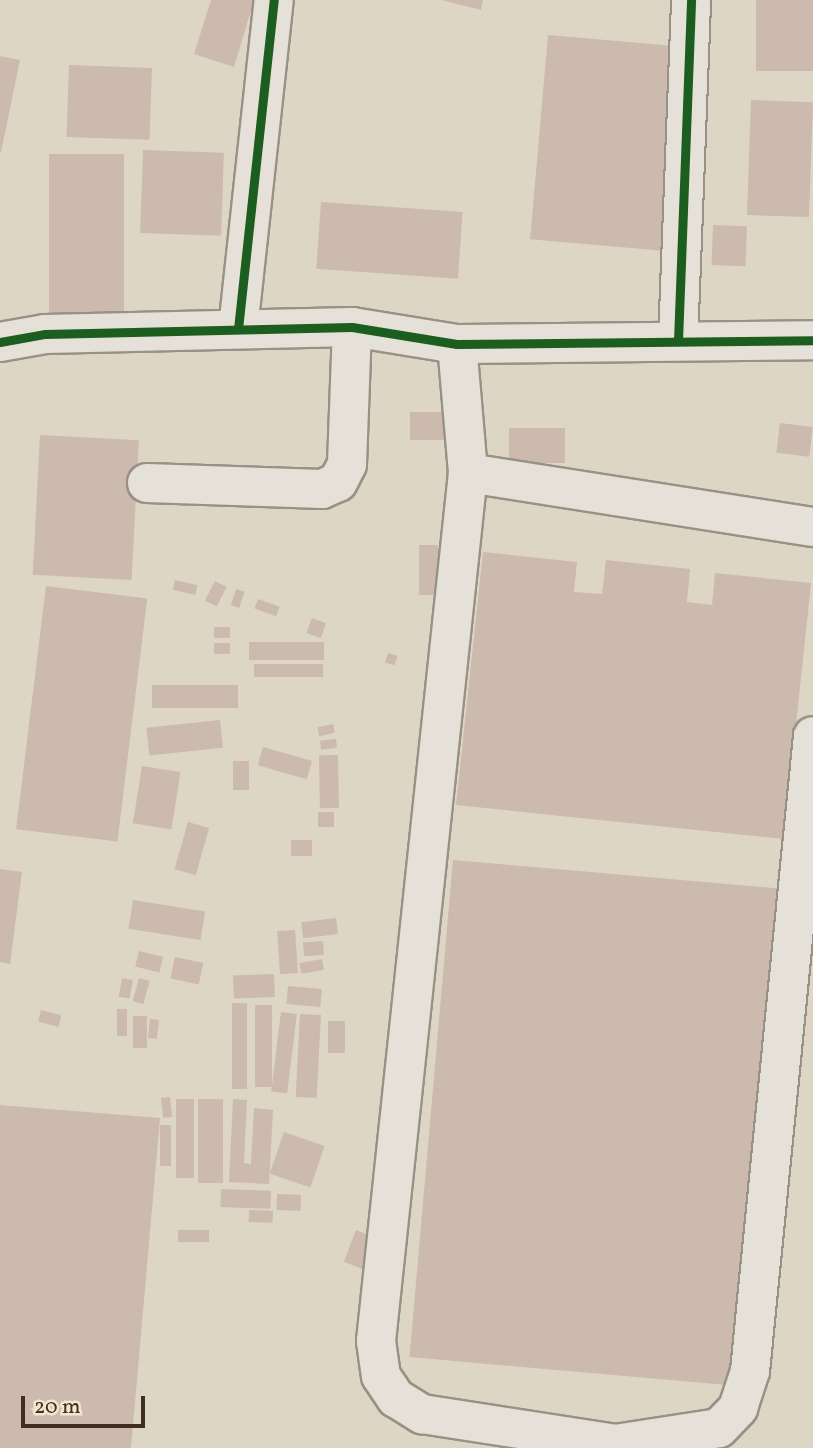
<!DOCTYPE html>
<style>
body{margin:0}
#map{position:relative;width:813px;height:1448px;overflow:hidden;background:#ded6c4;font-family:Vollkorn,serif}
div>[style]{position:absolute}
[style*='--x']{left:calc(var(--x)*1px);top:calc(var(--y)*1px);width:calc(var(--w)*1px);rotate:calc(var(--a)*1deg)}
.building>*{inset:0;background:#cbbaad;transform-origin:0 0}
.roads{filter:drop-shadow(2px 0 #989185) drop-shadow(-2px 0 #989185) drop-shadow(0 2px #989185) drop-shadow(0 -2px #989185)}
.minor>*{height:38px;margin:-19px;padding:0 19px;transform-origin:19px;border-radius:19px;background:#e6e1d8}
.cycleway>*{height:9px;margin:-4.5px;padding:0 4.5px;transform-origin:4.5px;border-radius:4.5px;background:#1b5e20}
span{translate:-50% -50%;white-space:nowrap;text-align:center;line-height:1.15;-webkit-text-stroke:7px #f1e6d2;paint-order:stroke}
.scale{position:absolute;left:21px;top:1396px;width:124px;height:32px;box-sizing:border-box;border:4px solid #402e21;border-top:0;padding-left:9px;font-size:21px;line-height:24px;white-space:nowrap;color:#402e21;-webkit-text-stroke:5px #f1e6d2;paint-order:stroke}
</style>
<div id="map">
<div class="building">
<i style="clip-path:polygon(211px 0,254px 0,234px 67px,194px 54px)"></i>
<i style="clip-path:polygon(442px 0,483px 0,481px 10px)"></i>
<i style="left:813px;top:0;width:71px;height:57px;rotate:90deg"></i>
<i style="left:548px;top:35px;width:139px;height:205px;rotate:5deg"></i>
<i style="clip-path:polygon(0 56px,20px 60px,1px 152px,0 152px)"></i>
<i style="left:69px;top:65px;width:83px;height:72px;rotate:2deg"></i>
<i style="left:751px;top:100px;width:62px;height:115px;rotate:2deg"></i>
<i style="left:143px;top:150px;width:81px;height:83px;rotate:2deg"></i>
<i style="left:49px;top:154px;width:75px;height:161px"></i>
<i style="left:321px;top:202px;width:142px;height:67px;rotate:4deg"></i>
<i style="left:713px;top:225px;width:34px;height:40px;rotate:2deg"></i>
<i style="left:410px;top:412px;width:44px;height:28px"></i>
<i style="left:780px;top:423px;width:33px;height:30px;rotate:7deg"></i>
<i style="left:509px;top:428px;width:56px;height:35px"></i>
<i style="left:40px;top:435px;width:99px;height:140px;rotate:3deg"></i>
<i style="left:419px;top:545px;width:19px;height:50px"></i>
<i style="clip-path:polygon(483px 552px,577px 562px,574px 592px,602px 594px,606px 560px,690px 569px,687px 602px,712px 605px,715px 573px,811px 583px,784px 839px,456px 805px)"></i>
<i style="left:175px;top:580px;width:23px;height:10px;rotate:13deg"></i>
<i style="left:215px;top:581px;width:13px;height:22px;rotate:27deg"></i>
<i style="left:46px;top:586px;width:102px;height:245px;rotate:7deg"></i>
<i style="left:236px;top:589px;width:9px;height:17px;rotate:18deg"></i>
<i style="left:258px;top:599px;width:23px;height:10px;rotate:20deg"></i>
<i style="left:312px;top:618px;width:15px;height:16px;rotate:20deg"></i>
<i style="left:214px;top:627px;width:16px;height:11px"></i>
<i style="left:324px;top:642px;width:18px;height:75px;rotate:90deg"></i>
<i style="left:214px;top:643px;width:16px;height:11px"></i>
<i style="left:388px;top:653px;width:10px;height:10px;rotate:17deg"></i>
<i style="left:323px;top:664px;width:13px;height:69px;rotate:90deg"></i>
<i style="left:238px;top:685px;width:23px;height:86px;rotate:90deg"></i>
<i style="left:220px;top:720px;width:28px;height:74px;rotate:84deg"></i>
<i style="left:333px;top:724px;width:9px;height:16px;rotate:77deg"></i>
<i style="left:336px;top:739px;width:9px;height:16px;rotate:84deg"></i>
<i style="left:263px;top:747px;width:51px;height:19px;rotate:16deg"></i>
<i style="left:338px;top:755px;width:53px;height:19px;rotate:89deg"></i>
<i style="left:233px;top:761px;width:16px;height:29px"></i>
<i style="left:142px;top:766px;width:39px;height:58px;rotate:9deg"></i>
<i style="left:318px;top:812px;width:16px;height:15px"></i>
<i style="left:188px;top:822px;width:22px;height:49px;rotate:16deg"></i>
<i style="left:291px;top:840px;width:21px;height:16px"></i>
<i style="left:453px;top:860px;width:336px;height:499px;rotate:5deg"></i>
<i style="clip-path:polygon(0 869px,22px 872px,10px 964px,0 962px)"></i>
<i style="left:133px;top:900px;width:73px;height:29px;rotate:9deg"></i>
<i style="left:336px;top:918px;width:16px;height:35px;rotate:83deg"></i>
<i style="left:295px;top:930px;width:43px;height:18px;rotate:86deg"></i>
<i style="left:323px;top:941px;width:14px;height:20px;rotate:86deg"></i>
<i style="left:139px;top:951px;width:25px;height:16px;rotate:14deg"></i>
<i style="left:175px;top:957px;width:29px;height:22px;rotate:12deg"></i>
<i style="left:322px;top:959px;width:11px;height:23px;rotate:80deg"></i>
<i style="left:274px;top:974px;width:23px;height:41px;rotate:88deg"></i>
<i style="left:122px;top:978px;width:11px;height:19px;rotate:10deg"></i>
<i style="left:139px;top:978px;width:11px;height:24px;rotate:15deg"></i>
<i style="left:288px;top:986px;width:34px;height:18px;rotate:5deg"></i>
<i style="left:232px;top:1003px;width:15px;height:86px"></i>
<i style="left:255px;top:1005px;width:17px;height:82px"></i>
<i style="left:117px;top:1009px;width:10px;height:27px"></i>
<i style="left:41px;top:1010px;width:21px;height:12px;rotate:14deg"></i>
<i style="left:281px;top:1012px;width:16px;height:80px;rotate:7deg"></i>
<i style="left:300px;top:1014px;width:21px;height:83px;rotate:3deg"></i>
<i style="left:133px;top:1016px;width:14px;height:32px"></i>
<i style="left:150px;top:1019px;width:9px;height:19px;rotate:6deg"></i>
<i style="left:328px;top:1021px;width:17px;height:32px"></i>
<i style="left:170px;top:1097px;width:20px;height:9px;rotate:84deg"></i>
<i style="left:176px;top:1099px;width:18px;height:79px"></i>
<i style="left:198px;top:1099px;width:25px;height:84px"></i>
<i style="clip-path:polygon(233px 1099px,247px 1100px,244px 1163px,251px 1164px,254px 1108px,273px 1110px,269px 1184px,229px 1182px)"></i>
<i style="clip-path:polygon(0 1105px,160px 1118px,131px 1448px,0 1448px)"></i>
<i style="left:160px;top:1125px;width:11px;height:41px"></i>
<i style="left:284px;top:1132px;width:43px;height:44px;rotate:19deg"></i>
<i style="left:221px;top:1189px;width:50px;height:18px;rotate:2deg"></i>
<i style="left:277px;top:1194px;width:24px;height:16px;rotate:2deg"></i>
<i style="left:249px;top:1210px;width:24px;height:12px;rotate:2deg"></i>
<i style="left:209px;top:1230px;width:12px;height:31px;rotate:90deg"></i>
<i style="left:356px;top:1230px;width:28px;height:34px;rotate:21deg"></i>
</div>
<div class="roads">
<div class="minor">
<i style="--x:238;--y:329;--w:331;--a:-83.8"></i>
<i style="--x:678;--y:341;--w:341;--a:-87.8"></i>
<i style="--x:0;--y:342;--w:46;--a:-10.1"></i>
<i style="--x:45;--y:334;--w:307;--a:-1.3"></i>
<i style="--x:352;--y:327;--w:106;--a:9.2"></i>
<i style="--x:457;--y:344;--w:356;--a:-0.6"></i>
<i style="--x:457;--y:344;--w:129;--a:85.1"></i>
<i style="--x:468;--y:473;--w:873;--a:96.05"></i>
<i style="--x:376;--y:1341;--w:35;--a:82"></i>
<i style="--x:381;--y:1376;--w:27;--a:56"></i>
<i style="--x:396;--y:1398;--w:31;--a:32"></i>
<i style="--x:422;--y:1414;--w:195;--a:8.8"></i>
<i style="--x:615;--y:1444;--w:105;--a:-8.7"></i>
<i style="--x:719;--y:1428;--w:28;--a:-46"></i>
<i style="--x:738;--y:1408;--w:39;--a:-72"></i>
<i style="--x:750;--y:1371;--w:638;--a:-84.33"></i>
<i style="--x:468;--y:473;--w:349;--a:8.9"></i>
<i style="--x:147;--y:483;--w:175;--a:2"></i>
<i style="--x:322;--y:489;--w:17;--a:-24"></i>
<i style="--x:338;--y:482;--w:20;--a:-63"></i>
<i style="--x:347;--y:464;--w:137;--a:-87.9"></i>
</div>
</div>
<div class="cycleway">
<i style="--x:238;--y:329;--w:331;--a:-83.8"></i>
<i style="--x:678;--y:341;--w:341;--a:-87.8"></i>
<i style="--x:0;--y:342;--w:46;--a:-10.1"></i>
<i style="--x:45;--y:334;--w:307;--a:-1.3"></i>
<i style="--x:352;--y:327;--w:106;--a:9.2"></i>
<i style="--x:457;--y:344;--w:356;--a:-0.6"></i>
</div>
<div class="scale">20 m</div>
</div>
